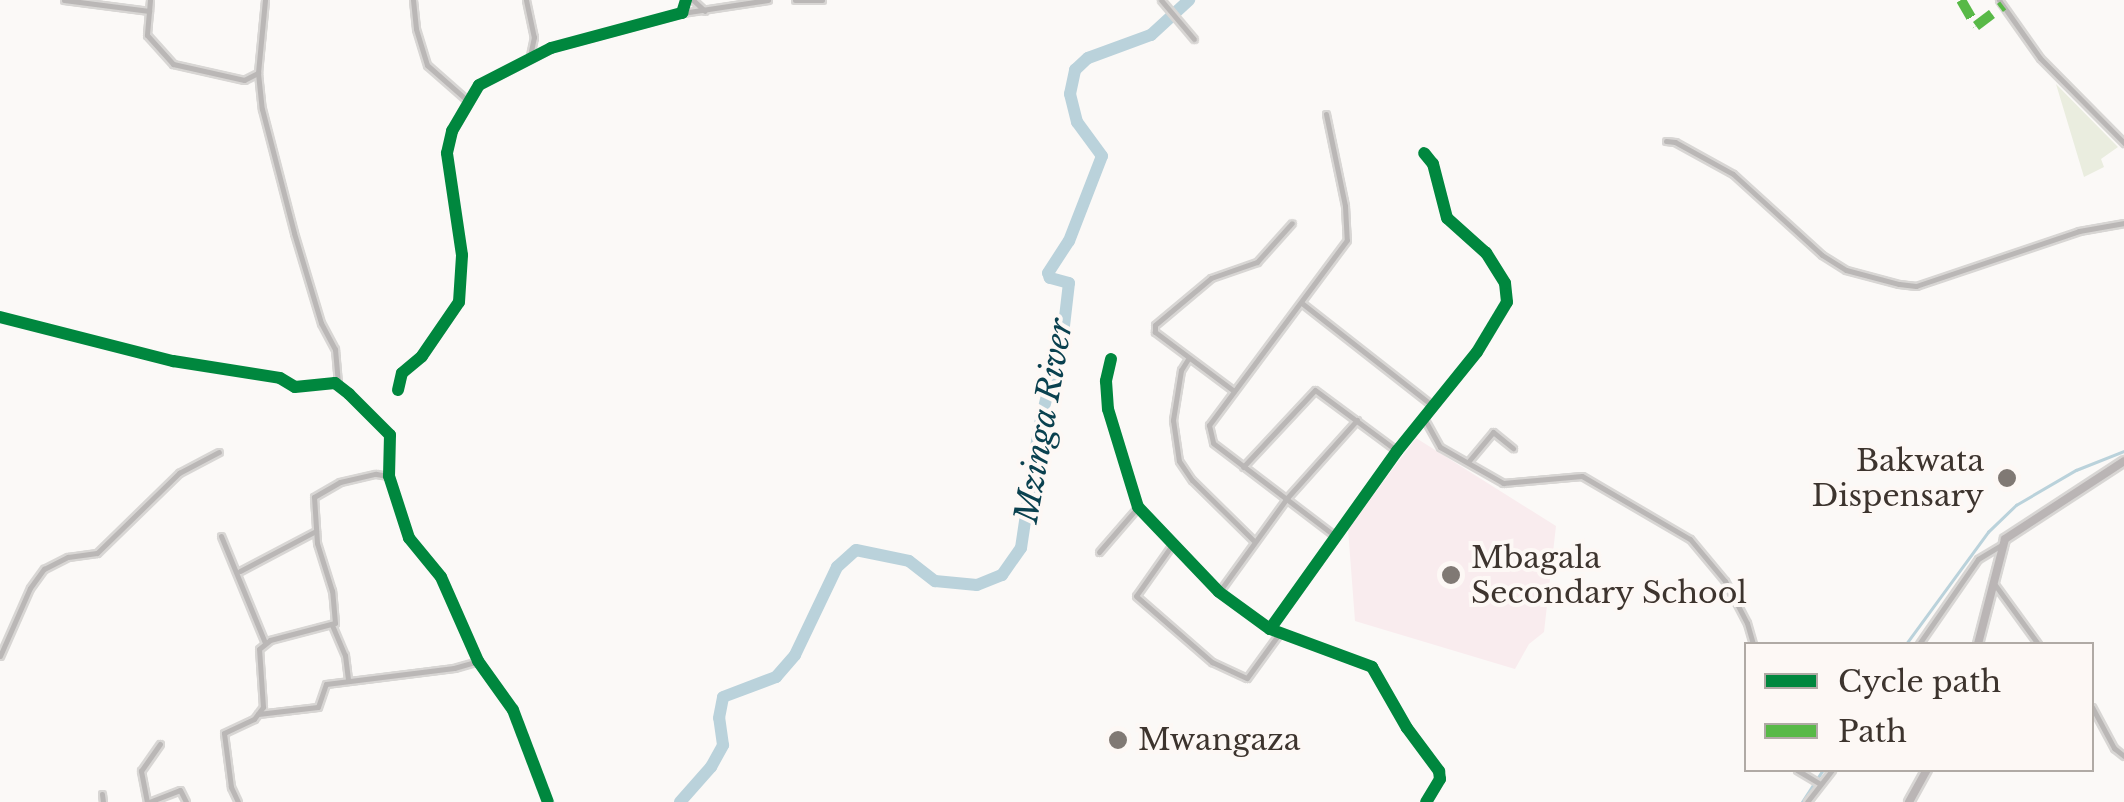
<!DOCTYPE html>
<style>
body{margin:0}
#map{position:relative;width:2124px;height:802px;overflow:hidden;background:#fbf9f7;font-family:"Libre Baskerville",serif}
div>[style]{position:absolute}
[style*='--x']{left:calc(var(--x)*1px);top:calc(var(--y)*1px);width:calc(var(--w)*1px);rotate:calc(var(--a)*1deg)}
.education>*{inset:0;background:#f9ecee}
.green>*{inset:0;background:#eaeddf}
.stream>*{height:2.5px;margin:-1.25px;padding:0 1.25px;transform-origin:1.25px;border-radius:1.25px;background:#bad2db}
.river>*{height:12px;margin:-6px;padding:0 6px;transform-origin:6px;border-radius:6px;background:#bad2db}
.roads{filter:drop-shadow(2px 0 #d8d6d4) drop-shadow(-2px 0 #d8d6d4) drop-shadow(0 2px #d8d6d4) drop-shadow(0 -2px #d8d6d4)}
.street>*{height:5px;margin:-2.5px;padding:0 2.5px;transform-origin:2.5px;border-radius:2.5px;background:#bab7b6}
.secondary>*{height:8px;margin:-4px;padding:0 4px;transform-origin:4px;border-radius:4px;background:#bab5b5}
.quiet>*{height:10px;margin-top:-5px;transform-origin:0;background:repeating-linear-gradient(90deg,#58b947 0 20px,transparent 0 30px)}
.cycleway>*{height:12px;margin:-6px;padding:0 6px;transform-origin:6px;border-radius:6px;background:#00873e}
.dots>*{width:28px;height:28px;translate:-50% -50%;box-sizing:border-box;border:5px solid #fdf8f5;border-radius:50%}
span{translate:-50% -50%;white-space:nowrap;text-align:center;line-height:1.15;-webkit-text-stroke:8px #fdf8f5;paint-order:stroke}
.poi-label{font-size:30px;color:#3d342e}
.right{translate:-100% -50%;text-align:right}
.left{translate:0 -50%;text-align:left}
.water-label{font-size:32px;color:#0a414f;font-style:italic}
.legend{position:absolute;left:1744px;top:642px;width:350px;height:130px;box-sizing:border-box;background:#fdf8f5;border:2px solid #b0aaa5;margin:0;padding:12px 18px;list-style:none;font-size:30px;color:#3d342e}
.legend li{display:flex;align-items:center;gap:20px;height:50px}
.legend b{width:50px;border:2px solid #b0aaa5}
</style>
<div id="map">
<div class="education">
<i style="clip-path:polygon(1416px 438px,1556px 526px,1544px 632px,1529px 644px,1515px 669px,1355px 621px,1348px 529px)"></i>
</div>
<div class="green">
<i style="clip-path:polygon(2056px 84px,2118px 147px,2101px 159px,2104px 167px,2084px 177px)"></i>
</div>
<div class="stream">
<i style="--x:1906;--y:644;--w:139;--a:-53.8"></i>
<i style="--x:1988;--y:532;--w:39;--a:-44"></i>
<i style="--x:2016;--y:505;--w:69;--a:-30.3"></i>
<i style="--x:2076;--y:470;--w:52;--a:-21.6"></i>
<i style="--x:1802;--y:802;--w:38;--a:-57"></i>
</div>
<div class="river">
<i style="--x:680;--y:802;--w:47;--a:-48.5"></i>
<i style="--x:711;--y:767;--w:25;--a:-61"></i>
<i style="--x:723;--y:745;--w:27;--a:-98"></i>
<i style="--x:719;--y:718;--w:21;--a:-79"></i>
<i style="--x:723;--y:697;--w:57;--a:-20.7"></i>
<i style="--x:776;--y:677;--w:29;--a:-49"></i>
<i style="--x:795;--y:655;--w:98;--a:-64.5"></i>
<i style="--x:837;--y:567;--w:25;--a:-42"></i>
<i style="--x:856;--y:550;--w:54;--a:11.7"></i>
<i style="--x:909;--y:561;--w:33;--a:38"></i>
<i style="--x:935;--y:581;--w:42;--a:5.4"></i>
<i style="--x:977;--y:585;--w:27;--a:-22"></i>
<i style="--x:1002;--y:575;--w:33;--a:-55"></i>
<i style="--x:1021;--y:548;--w:121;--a:-81.5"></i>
<i style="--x:1039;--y:428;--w:105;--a:-76.2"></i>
<i style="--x:1064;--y:326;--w:43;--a:-83.4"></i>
<i style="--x:1069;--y:283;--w:20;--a:-165"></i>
<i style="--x:1050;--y:278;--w:5;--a:-112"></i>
<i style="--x:1048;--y:273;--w:38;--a:-57"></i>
<i style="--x:1069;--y:241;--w:91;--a:-68.8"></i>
<i style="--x:1102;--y:156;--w:42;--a:-126.3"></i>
<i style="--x:1077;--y:122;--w:29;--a:-104"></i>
<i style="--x:1070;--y:94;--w:25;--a:-78"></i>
<i style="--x:1075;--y:70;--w:18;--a:-43"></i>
<i style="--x:1088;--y:58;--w:67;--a:-20.1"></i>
<i style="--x:1151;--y:35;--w:52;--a:-42.6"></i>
</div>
<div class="roads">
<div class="street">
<i style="--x:64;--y:0;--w:86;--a:7.4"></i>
<i style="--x:150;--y:0;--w:35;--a:95"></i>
<i style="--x:147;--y:35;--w:39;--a:48"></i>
<i style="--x:173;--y:64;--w:73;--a:12.7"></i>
<i style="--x:244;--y:80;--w:16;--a:-27"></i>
<i style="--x:265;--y:0;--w:73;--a:95.5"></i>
<i style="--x:258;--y:73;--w:36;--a:84"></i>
<i style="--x:262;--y:109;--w:128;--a:75.5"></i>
<i style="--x:294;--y:233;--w:94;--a:73.3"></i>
<i style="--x:321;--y:323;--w:30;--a:62"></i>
<i style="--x:335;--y:349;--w:36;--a:85"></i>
<i style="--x:413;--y:0;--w:29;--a:84"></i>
<i style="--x:416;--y:29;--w:38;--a:73"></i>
<i style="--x:427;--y:65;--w:55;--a:41.3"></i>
<i style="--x:526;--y:0;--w:38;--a:78"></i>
<i style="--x:534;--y:37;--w:19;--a:102"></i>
<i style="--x:693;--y:0;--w:16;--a:43"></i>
<i style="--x:795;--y:0;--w:27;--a:0"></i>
<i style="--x:1161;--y:0;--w:51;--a:49.8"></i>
<i style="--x:1999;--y:0;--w:71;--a:54.7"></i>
<i style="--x:2040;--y:58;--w:120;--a:45.3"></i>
<i style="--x:682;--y:13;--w:87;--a:-8.6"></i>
<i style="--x:1326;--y:114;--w:94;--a:78.3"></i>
<i style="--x:1345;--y:206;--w:34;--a:87"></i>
<i style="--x:1347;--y:240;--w:231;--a:126.7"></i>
<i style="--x:1209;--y:425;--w:18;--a:77"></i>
<i style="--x:1213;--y:443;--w:153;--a:37.3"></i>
<i style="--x:1666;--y:141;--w:9;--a:6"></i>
<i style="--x:1675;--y:142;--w:66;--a:28.9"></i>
<i style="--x:1733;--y:174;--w:120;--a:42.3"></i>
<i style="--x:1822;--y:255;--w:28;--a:32"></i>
<i style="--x:1846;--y:270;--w:55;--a:14.8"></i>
<i style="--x:1899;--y:284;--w:17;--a:7"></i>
<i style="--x:1916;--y:286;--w:172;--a:-18.6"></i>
<i style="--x:2079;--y:231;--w:46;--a:-10.1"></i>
<i style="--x:1303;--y:304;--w:164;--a:38.1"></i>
<i style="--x:0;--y:317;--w:179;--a:14.3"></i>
<i style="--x:173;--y:361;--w:108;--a:9"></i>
<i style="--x:280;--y:378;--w:17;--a:31"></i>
<i style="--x:295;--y:387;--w:40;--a:-5.7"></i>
<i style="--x:335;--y:383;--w:18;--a:38"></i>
<i style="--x:349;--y:394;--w:58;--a:45"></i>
<i style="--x:390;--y:435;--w:41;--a:91.4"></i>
<i style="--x:389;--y:476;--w:65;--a:72.1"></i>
<i style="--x:409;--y:538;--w:50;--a:50.6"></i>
<i style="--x:441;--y:577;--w:92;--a:66.2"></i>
<i style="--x:478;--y:661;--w:60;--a:54.5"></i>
<i style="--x:513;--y:710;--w:98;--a:69.2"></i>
<i style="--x:1111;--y:359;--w:23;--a:103"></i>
<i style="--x:1106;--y:381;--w:28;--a:86"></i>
<i style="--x:1108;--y:409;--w:102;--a:73"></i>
<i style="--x:1138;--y:507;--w:117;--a:46.4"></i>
<i style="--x:1219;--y:592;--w:63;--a:36"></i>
<i style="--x:1270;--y:629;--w:109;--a:20.4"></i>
<i style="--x:1372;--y:667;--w:70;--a:60.2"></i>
<i style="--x:1407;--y:728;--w:54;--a:53.3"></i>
<i style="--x:1439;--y:771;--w:8;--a:83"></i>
<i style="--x:1440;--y:779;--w:27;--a:121"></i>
<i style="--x:1188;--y:359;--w:13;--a:122"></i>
<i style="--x:1181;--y:370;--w:51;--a:99.1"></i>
<i style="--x:1173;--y:420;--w:41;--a:81.7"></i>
<i style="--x:1179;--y:461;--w:23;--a:56"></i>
<i style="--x:1192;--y:480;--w:88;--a:44.5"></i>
<i style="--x:398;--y:390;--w:17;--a:-77"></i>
<i style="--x:402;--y:373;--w:26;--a:-40"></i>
<i style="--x:422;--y:356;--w:65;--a:-55.6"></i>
<i style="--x:459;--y:302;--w:47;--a:-86.3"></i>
<i style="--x:462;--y:255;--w:103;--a:-98.4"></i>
<i style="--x:447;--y:153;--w:23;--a:-77"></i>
<i style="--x:452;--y:131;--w:53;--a:-59.6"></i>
<i style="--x:479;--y:85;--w:81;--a:-27.2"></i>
<i style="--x:551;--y:48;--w:136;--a:-15"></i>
<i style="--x:682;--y:13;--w:14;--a:-73"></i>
<i style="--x:1234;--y:391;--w:99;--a:-143.2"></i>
<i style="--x:1155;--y:332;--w:7;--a:-90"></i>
<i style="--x:1155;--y:325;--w:73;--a:-40"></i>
<i style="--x:1211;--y:278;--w:49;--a:-19.2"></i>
<i style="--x:1257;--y:262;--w:52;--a:-48.1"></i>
<i style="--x:1425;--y:420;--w:31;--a:61"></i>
<i style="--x:1440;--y:447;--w:73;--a:29.7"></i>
<i style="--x:1503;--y:483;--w:79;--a:-5.1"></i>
<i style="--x:1582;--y:476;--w:125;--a:30.3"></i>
<i style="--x:1690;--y:539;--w:55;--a:50.2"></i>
<i style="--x:1725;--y:581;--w:47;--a:62.4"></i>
<i style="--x:1747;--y:623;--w:22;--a:74"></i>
<i style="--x:1468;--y:462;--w:39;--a:-50"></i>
<i style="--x:1493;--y:432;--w:26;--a:39"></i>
<i style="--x:1243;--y:467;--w:105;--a:-46.9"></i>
<i style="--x:1315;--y:390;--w:102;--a:36.6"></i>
<i style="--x:221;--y:536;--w:116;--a:67.6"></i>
<i style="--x:1172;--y:545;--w:62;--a:125.2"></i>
<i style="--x:1136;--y:596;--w:101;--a:41"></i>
<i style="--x:1212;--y:662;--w:38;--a:25"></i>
<i style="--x:1247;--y:678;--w:54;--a:-54"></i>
<i style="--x:1099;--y:552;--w:60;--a:-49.1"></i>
<i style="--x:240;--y:571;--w:86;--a:-27.8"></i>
<i style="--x:1993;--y:582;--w:77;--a:54"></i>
<i style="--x:1219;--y:592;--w:116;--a:-54.1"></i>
<i style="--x:1287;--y:498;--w:105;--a:-48.1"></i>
<i style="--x:332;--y:625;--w:33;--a:67"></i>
<i style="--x:345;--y:655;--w:24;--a:83"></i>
<i style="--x:1270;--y:629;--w:219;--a:-54.5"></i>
<i style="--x:1397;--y:451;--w:127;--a:-51.1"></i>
<i style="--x:1477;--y:352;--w:58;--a:-59"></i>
<i style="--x:1507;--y:302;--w:19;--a:-96"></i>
<i style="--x:1505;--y:283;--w:36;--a:-122"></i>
<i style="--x:1486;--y:253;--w:52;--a:-138.1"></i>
<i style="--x:1447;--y:218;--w:56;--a:-104.5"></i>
<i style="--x:1433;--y:164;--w:14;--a:-129"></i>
<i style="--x:1919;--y:644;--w:103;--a:-55.2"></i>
<i style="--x:1978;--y:559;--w:26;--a:-31"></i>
<i style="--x:0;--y:656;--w:74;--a:-66.2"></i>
<i style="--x:30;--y:588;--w:24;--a:-54"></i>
<i style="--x:44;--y:569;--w:27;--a:-27"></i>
<i style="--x:68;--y:557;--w:29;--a:-8"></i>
<i style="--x:97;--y:553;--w:115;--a:-44.3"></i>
<i style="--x:179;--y:473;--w:45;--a:-27.7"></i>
<i style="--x:2092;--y:707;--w:47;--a:61.8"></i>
<i style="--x:2114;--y:748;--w:13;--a:39"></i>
<i style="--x:258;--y:714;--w:60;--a:-6.7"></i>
<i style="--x:318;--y:707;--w:24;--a:-71"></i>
<i style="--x:326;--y:684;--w:129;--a:-7.1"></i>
<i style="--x:454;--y:668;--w:25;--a:-16"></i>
<i style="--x:1797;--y:770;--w:27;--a:31"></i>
<i style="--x:102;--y:794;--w:8;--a:83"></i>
<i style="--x:147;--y:802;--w:32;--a:-101"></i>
<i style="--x:141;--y:771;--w:33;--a:-55"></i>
<i style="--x:149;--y:802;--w:33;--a:-21"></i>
<i style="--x:180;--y:790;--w:13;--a:63"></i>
<i style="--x:238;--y:802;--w:17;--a:-115"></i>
<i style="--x:231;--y:787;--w:54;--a:-97.4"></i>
<i style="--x:224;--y:733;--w:33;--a:-25"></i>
<i style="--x:254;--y:719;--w:15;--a:-53"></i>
<i style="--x:263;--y:707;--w:58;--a:-93.9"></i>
<i style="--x:259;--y:649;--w:14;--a:-39"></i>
<i style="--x:270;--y:640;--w:67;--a:-14.7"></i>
<i style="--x:335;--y:623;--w:32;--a:-95"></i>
<i style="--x:332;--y:591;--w:50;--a:-107.4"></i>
<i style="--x:317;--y:543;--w:46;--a:-93.7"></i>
<i style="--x:314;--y:497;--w:30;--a:-30"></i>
<i style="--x:340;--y:482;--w:37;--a:-13"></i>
<i style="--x:376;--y:474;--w:13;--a:9"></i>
<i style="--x:1807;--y:802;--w:41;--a:-52"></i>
</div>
<div class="secondary">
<i style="--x:1978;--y:644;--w:108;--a:-75.6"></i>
<i style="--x:2005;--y:539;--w:142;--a:-33.2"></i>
<i style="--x:1909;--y:802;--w:37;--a:-61"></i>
</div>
</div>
<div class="quiet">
<i style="--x:1961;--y:0;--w:30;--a:60"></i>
<i style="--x:1976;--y:26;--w:34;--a:-37"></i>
</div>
<div class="cycleway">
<i style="--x:0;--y:317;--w:179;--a:14.3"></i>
<i style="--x:173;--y:361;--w:108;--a:9"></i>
<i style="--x:280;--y:378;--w:17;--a:31"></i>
<i style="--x:295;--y:387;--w:40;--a:-5.7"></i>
<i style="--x:335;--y:383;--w:18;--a:38"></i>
<i style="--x:349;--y:394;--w:58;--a:45"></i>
<i style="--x:390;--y:435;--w:41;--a:91.4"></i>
<i style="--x:389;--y:476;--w:65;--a:72.1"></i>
<i style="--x:409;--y:538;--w:50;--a:50.6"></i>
<i style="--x:441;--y:577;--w:92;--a:66.2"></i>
<i style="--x:478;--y:661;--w:60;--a:54.5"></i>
<i style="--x:513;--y:710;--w:98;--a:69.2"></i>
<i style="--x:1111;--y:359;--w:23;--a:103"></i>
<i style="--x:1106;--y:381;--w:28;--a:86"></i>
<i style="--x:1108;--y:409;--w:102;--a:73"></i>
<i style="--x:1138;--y:507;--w:117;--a:46.4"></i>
<i style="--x:1219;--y:592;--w:63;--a:36"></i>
<i style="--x:1270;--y:629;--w:109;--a:20.4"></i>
<i style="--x:1372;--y:667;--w:70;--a:60.2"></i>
<i style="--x:1407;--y:728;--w:54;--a:53.3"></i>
<i style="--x:1439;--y:771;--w:8;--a:83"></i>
<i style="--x:1440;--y:779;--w:27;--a:121"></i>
<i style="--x:398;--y:390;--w:17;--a:-77"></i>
<i style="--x:402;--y:373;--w:26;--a:-40"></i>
<i style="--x:422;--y:356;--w:65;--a:-55.6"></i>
<i style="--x:459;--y:302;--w:47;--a:-86.3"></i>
<i style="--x:462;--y:255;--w:103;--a:-98.4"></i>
<i style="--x:447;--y:153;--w:23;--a:-77"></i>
<i style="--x:452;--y:131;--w:53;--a:-59.6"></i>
<i style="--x:479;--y:85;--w:81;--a:-27.2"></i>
<i style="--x:551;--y:48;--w:136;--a:-15"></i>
<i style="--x:682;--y:13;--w:14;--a:-73"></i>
<i style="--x:1270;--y:629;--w:219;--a:-54.5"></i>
<i style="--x:1397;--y:451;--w:127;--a:-51.1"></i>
<i style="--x:1477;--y:352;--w:58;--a:-59"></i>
<i style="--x:1507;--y:302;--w:19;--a:-96"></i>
<i style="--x:1505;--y:283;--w:36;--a:-122"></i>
<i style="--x:1486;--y:253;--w:52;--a:-138.1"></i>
<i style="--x:1447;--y:218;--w:56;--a:-104.5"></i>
<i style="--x:1433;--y:164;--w:14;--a:-129"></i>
</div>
<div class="dots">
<i style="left:2007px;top:478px;background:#807974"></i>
<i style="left:1451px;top:575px;background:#807974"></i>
<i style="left:1118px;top:740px;background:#807974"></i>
</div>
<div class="poi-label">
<span class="right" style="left:1984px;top:478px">Bakwata<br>Dispensary</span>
<span class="left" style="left:1471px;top:575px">Mbagala<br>Secondary School</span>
<span class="left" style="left:1138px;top:740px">Mwangaza</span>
</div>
<div class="water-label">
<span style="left:1044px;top:421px;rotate:-80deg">Mzinga River</span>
</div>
<ul class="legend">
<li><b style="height:12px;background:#00873e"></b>Cycle path</li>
<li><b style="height:12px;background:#58b947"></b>Path</li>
</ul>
</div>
